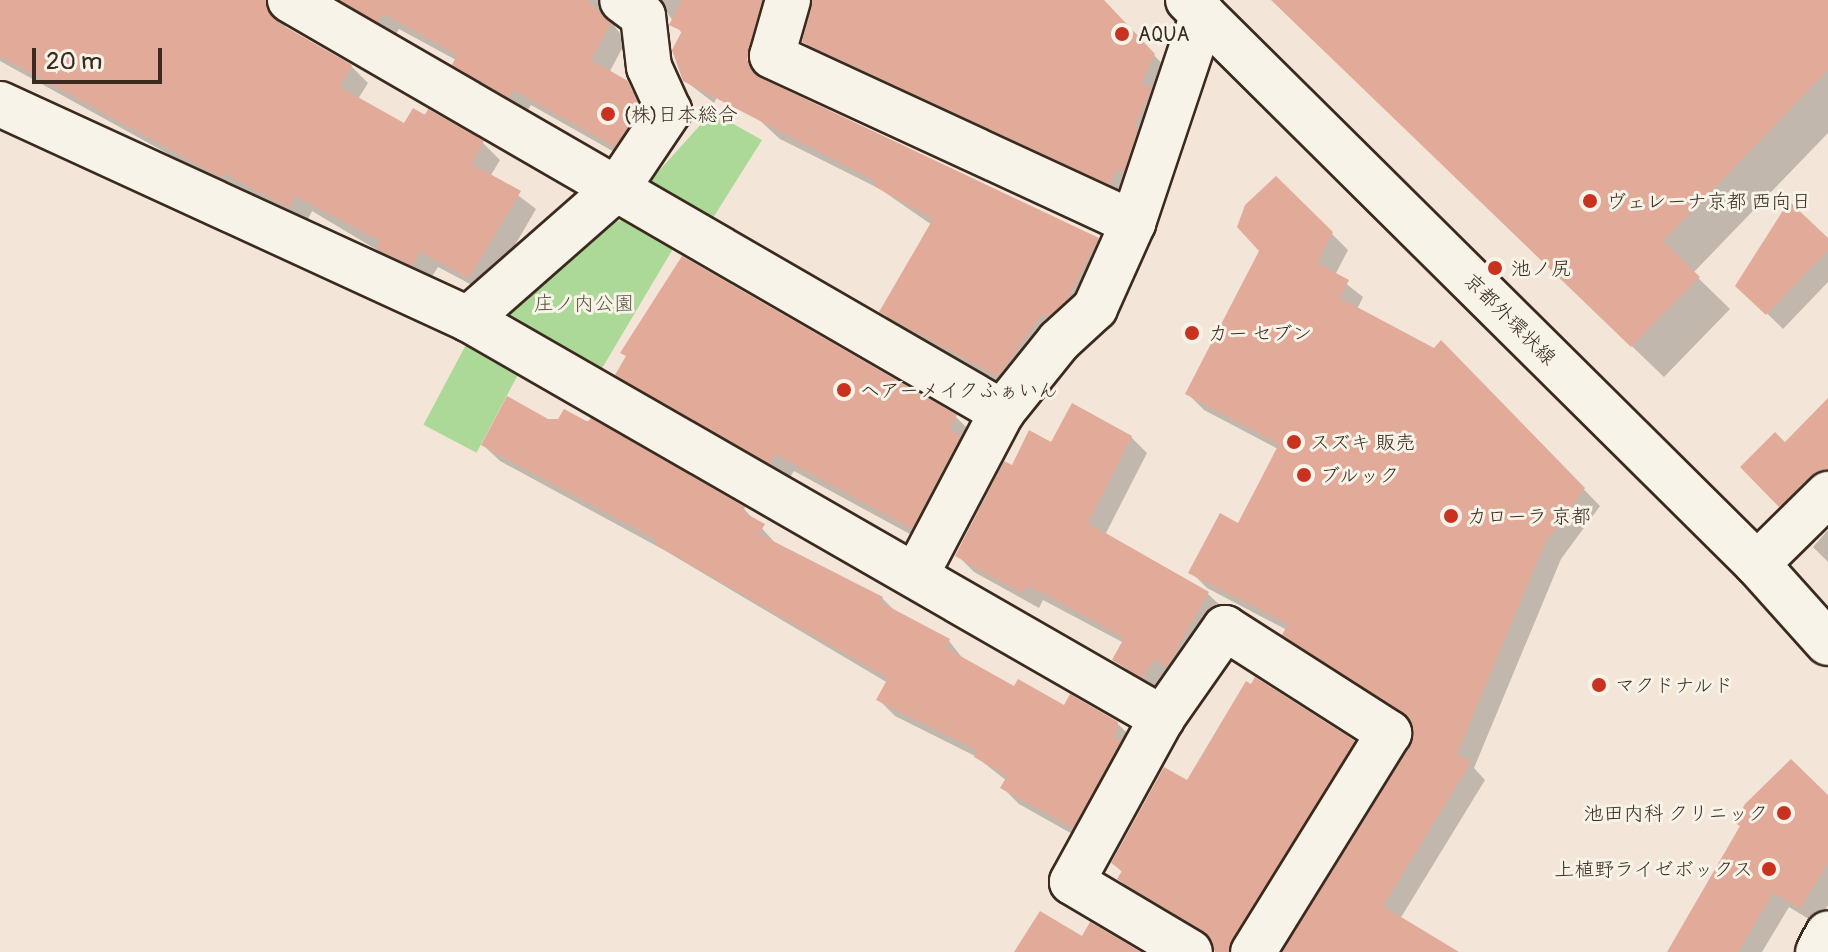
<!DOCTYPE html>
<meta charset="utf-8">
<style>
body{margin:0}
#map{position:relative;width:1828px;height:952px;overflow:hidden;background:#f3e5d8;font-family:Pangolin,"Klee One",sans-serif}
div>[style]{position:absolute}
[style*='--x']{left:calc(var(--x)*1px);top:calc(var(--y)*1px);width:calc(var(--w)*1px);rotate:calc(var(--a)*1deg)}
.green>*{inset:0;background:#acd997;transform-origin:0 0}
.shadow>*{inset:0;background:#0003}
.building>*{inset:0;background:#e2ab99}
.roads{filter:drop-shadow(2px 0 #3b2a1e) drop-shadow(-2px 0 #3b2a1e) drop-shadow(0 2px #3b2a1e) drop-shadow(0 -2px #3b2a1e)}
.street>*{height:44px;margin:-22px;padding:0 22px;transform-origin:22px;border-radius:22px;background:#f7f3e8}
.secondary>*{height:44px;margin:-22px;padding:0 22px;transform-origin:22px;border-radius:22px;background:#f7f3e8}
.dots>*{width:22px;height:22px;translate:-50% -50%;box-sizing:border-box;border:4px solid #f7f3e8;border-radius:50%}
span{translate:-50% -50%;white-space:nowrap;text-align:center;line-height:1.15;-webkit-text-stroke:6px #f7f3e8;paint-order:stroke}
.poi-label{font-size:20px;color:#3b2a1e}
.left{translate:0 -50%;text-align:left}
.right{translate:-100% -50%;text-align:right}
.park-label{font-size:20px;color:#57563c}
.street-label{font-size:20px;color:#3b2a1e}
.scale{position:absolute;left:32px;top:48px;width:130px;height:36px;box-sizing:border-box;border:4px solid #3b2a1e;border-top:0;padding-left:10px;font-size:24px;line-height:28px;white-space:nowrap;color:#3b2a1e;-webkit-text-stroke:6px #f7f3e8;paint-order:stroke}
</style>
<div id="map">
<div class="green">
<i style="clip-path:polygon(712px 112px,762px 140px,711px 221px,648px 183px)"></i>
<i style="clip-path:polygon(631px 217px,677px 242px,601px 370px,499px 312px,603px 226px)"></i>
<i style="left:469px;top:339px;width:60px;height:97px;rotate:28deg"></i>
</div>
<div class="shadow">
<i style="clip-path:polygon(0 0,291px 0,281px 19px,287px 29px,351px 66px,368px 83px,358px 99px,405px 125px,429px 112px,483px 143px,500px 160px,491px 175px,536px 209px,487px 293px,438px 267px,429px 281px,312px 211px,306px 223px,241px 189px,239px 193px,0 61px)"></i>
<i style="clip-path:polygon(326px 0,623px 0,618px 2px,615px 27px,626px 41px,609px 73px,644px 100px,656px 126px,632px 162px,531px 105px,526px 113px,471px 81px,456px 60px,399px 29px,394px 37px)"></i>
<i style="clip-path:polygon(658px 0,767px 0,714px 103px,684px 80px,676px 60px,683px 35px)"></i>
<i style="clip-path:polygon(816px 0,1101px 0,1171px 73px,1128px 201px,822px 59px,804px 42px)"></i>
<i style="clip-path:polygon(1272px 0,1828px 0,1828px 133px,1693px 273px,1730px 309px,1664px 377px)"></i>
<i style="clip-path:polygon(756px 117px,1098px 240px,1114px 256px,1016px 392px,898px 328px,881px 311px,932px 225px,880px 189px,780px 139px)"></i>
<i style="clip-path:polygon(1276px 178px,1348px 250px,1335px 275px,1363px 297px,1357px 309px,1435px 350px,1441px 343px,1600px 506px,1561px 559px,1474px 768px,1485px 780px,1400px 919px,1455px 952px,1280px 952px,1416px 735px,1409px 720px,1300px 650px,1284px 634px,1287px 630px,1207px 588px,1191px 572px,1239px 525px,1278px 449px,1204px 410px,1188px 394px,1262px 251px)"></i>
<i style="clip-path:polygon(1828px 241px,1828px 282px,1783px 329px,1738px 285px)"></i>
<i style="clip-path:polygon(623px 353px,955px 416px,973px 434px,930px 545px,794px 471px,788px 480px,636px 392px,618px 375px,628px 358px)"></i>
<i style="clip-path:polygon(1828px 401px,1828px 496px,1798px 523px,1743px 467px,1785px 445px)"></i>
<i style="clip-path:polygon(547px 421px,591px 421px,744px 509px,778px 546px,882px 598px,896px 612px,949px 641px,964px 660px,1015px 689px,1117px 723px,1134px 740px,1090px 844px,1019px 804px,1003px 788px,1007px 781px,975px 756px,895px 716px,879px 700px,888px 683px,664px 550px,500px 461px,483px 445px)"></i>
<i style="clip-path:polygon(1131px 437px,1147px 453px,1105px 535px,1208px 594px,1224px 609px,1159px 693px,1114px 660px,1124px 643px,1043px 600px,1039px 608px,974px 572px,958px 556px,1012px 468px,1052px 444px)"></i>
<i style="clip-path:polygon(1828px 530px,1828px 562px,1813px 547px)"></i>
<i style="clip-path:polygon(1354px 742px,1369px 758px,1249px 952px,1217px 952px,1215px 945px,1135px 895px,1119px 879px,1123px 873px,1113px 863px,1187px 783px)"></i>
<i style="clip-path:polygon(1828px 798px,1828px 905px,1817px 924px,1789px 907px,1762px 952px,1669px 952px)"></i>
</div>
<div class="building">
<i style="clip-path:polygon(0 0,265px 0,277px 22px,352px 65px,340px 87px,404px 123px,413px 108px,425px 115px,428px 109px,484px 141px,472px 164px,521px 191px,469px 278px,420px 252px,412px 266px,376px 248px,380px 241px,295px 196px,289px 208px,224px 173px,222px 178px,0 56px)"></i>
<i style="clip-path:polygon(340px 0,587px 0,611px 23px,591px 60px,628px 81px,640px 109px,615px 147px,513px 90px,509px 98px,452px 65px,457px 55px,383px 13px,377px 22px)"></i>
<i style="clip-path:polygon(682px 0,762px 0,747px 60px,761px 78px,1099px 238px,1067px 300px,1048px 317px,1042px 314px,998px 377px,879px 312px,933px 219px,874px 186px,876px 181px,683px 81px,672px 50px,682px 31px,669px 25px)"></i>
<i style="clip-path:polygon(812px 0,1104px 0,1155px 54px,1142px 83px,1152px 88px,1134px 127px,1138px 129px,1124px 172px,1117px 169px,1110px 185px,802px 42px)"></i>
<i style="clip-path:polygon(1271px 0,1828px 0,1828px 70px,1663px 241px,1700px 277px,1631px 347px)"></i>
<i style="clip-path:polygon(1276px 176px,1333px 232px,1317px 263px,1349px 280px,1340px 298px,1434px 348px,1441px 340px,1585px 488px,1545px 543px,1457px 754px,1471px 762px,1383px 906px,1459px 952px,1282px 952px,1410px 746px,1411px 722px,1282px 635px,1288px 624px,1188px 573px,1220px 513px,1238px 523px,1279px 444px,1185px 394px,1259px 251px,1237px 227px,1245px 205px)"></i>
<i style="clip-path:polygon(1789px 201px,1828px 238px,1828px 250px,1766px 315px,1735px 286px)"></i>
<i style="clip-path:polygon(682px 256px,957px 415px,949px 428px,961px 436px,912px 529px,775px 454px,770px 464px,615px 375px,626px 356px,620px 353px)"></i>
<i style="clip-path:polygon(507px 396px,548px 419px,558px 419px,564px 409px,588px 422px,591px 418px,745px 507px,743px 512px,765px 524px,759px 534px,883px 597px,880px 602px,950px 639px,946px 648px,1014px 686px,1018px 679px,1064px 705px,1070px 694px,1118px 722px,1115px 738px,1121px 741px,1073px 828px,1000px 788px,1007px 776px,974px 757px,977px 750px,876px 700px,888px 678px,655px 544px,657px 540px,481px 445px)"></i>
<i style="clip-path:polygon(1828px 398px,1828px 470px,1810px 476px,1779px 507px,1740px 467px,1775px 432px,1785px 442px)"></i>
<i style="clip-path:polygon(1072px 403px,1132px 436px,1088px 523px,1209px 592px,1167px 667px,1154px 660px,1143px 678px,1112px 660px,1124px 638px,1043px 593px,1027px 586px,1022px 593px,955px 556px,1004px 461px,1012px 465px,1029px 430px,1051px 442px)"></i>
<i style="clip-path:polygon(1255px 677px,1355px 741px,1228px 952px,1215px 952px,1203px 931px,1117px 879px,1122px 871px,1111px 863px,1164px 767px,1187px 780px,1246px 681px,1251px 684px)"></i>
<i style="clip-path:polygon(1791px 759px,1828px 795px,1828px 863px,1800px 909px,1773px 893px,1738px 952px,1667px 952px,1740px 826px,1735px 823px,1745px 804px)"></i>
<i style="clip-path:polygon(1040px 911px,1082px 936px,1090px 922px,1141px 952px,1014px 952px)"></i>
</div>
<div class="roads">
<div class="street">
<i style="--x:290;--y:0;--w:823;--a:30.06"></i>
<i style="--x:788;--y:0;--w:58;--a:105.9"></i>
<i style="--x:772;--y:56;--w:398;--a:24.8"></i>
<i style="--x:0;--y:104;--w:515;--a:24.67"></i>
<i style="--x:468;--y:319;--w:801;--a:29.9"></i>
<i style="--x:1162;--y:718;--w:187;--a:118.8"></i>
<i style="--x:1072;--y:882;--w:137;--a:30.7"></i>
<i style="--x:468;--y:319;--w:200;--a:-41.3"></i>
<i style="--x:618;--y:187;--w:92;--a:-56.1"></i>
<i style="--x:669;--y:111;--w:48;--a:-114.4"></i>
<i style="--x:649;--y:67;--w:51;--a:-96.7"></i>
<i style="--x:643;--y:16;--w:26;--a:-143"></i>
<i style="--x:1757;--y:564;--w:100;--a:-44.6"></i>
<i style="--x:916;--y:575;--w:184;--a:-62.2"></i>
<i style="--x:1002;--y:412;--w:91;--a:-51.2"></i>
<i style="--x:1059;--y:341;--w:49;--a:-42.5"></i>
<i style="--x:1095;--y:308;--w:93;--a:-65.9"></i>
<i style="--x:1133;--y:223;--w:220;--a:-71.5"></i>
<i style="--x:1162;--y:718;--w:110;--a:-55"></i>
<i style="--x:1225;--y:628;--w:195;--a:32.6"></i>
<i style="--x:1389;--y:733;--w:258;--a:121.8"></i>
<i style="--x:1818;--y:952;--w:21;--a:-62"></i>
</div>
<div class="secondary">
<i style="--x:1188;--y:0;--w:801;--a:44.75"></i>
<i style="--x:1757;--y:564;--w:106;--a:48.1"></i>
</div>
</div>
<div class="dots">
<i style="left:1122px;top:34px;background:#c8321e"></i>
<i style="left:608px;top:114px;background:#c8321e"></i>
<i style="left:1590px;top:201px;background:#c8321e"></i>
<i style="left:1495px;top:268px;background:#c8321e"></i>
<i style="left:1192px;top:333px;background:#c8321e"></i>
<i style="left:844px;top:390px;background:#c8321e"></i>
<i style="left:1294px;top:442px;background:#c8321e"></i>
<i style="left:1304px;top:475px;background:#c8321e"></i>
<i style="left:1451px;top:516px;background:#c8321e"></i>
<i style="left:1599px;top:685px;background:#c8321e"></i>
<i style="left:1784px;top:813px;background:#c8321e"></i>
<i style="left:1769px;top:869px;background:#c8321e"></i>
</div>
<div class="poi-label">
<span class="left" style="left:1138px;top:34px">AQUA</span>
<span class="left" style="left:624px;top:114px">(株)日本総合</span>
<span class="left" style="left:1606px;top:201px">ヴェレーナ京都 西向日</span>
<span class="left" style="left:1511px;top:268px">池ノ尻</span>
<span class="left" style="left:1208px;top:333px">カー セブン</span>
<span class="left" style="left:860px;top:390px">ヘアーメイクふぁいん</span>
<span class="left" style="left:1310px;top:442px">スズキ 販売</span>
<span class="left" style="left:1320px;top:475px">ブルック</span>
<span class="left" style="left:1467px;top:516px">カローラ 京都</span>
<span class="left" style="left:1615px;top:685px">マクドナルド</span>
<span class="right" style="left:1768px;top:813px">池田内科 クリニック</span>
<span class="right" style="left:1753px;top:869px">上植野ライゼボックス</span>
</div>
<div class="park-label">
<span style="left:584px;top:303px">庄ノ内公園</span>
</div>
<div class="street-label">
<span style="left:1510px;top:319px;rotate:45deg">京都外環状線</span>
</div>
<div class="scale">20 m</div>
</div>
